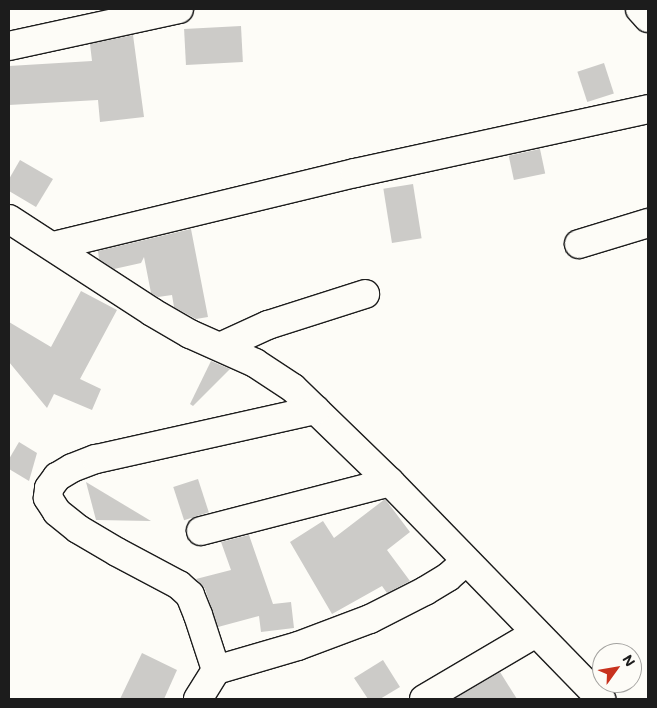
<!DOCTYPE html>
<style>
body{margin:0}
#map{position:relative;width:657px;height:708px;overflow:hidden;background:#fdfcf7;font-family:Mali,sans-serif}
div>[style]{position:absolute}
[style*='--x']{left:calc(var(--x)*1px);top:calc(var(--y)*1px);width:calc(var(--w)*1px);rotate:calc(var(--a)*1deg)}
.building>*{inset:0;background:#cccbc8;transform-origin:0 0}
.roads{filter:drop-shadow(1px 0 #1c1c1c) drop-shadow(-1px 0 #1c1c1c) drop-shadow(0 1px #1c1c1c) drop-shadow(0 -1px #1c1c1c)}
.minor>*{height:28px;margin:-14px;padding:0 14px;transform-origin:14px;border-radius:14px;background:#fdfcf7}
span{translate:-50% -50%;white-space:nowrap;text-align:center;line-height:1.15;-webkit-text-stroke:5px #fdfcf7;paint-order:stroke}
.frame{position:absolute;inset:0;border:10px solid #1c1c1c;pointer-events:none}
.north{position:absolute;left:592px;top:643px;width:50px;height:50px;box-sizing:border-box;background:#fdfcf7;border:1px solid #a3a29f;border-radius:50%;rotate:58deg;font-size:14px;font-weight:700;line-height:20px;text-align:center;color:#1c1c1c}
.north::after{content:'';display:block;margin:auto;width:18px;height:22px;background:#c8321e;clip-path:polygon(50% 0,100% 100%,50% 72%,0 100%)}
</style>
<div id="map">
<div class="building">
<i style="left:241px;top:26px;width:36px;height:57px;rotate:87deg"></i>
<i style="clip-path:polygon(133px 35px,144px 117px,100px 122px,98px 100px,9px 105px,9px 66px,92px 61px,90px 44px)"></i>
<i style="left:604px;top:63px;width:32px;height:28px;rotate:72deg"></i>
<i style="left:540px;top:149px;width:25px;height:32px;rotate:78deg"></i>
<i style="clip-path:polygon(20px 160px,53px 179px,36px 207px,9px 191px,9px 179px)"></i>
<i style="left:413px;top:184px;width:55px;height:30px;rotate:81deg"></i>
<i style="clip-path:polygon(191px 229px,208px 317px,196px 319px,174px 307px,172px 295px,158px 297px,151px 293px,144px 257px,141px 263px,114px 269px,99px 259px,98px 251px)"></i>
<i style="clip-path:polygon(81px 291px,117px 310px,80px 379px,101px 389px,92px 410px,54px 394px,47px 408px,9px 362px,9px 322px,51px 347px)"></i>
<i style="clip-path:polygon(211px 361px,230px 369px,193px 406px,190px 404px)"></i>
<i style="clip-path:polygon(19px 442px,37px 453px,29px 481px,9px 469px,9px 459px)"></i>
<i style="left:198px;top:479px;width:35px;height:26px;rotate:72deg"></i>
<i style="clip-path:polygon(86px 482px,151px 521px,96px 520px)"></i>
<i style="clip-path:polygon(385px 499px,410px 532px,387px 550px,410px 581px,387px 593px,382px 586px,332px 614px,290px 542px,323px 521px,334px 538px)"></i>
<i style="clip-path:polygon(249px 535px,273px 604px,291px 602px,294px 628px,261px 632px,259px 616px,218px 627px,205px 589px,196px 579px,231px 570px,221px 542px)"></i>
<i style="clip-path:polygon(142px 653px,177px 670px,164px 699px,120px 699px)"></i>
<i style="clip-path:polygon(383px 660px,400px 687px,380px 699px,368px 699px,354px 678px)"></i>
<i style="clip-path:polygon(500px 672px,517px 699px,454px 699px)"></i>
</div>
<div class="roads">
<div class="minor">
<i style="--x:640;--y:9;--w:12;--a:48"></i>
<i style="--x:9;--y:46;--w:174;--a:-12.3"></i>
<i style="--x:9;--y:219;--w:171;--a:33"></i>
<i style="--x:152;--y:312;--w:44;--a:30.1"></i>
<i style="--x:190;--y:334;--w:71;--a:24"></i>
<i style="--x:255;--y:363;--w:45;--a:33.3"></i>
<i style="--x:293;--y:388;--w:135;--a:44.1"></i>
<i style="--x:390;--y:482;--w:303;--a:45.8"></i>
<i style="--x:579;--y:244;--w:72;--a:-16.9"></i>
<i style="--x:53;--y:246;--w:311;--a:-13.6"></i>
<i style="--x:355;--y:173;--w:300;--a:-12.3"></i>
<i style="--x:222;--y:346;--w:51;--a:-24.5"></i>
<i style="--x:268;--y:325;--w:102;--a:-17.7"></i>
<i style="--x:201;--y:531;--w:195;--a:-14.5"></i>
<i style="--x:216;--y:670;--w:58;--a:-108.1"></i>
<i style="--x:198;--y:615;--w:22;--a:-112"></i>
<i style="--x:190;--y:595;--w:15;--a:-138"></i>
<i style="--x:179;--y:585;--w:70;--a:-152"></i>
<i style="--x:117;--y:552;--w:45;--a:-149.5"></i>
<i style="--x:78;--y:529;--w:27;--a:-141"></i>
<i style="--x:57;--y:512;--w:17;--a:-123"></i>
<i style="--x:48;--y:498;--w:10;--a:-84"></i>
<i style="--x:49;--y:488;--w:14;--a:-54"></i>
<i style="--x:57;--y:477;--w:17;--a:-31"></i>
<i style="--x:72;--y:468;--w:26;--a:-21"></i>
<i style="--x:96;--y:459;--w:225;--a:-12.6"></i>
<i style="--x:198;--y:699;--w:34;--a:-58"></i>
<i style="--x:216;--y:670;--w:85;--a:-16.3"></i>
<i style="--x:298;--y:646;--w:77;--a:-20.6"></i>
<i style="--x:370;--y:619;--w:62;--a:-27"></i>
<i style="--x:425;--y:591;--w:27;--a:-31"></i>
<i style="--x:448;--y:577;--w:23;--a:-41"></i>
<i style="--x:424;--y:699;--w:130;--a:-30.5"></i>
</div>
</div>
<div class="frame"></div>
<div class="north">N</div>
</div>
